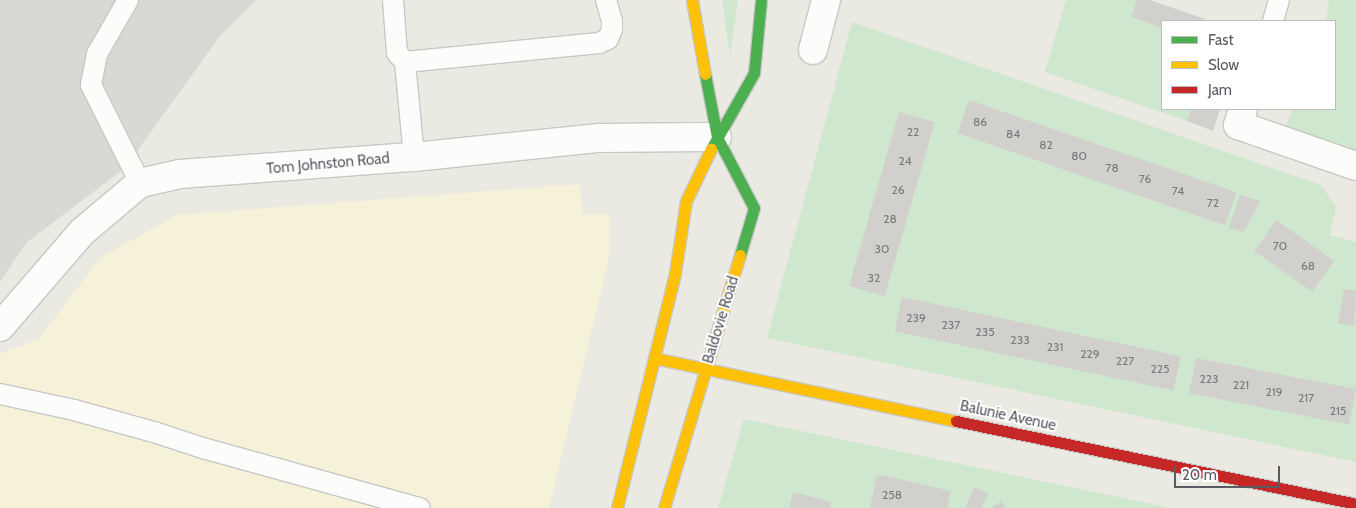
<!DOCTYPE html>
<style>
body{margin:0}
#map{position:relative;width:1356px;height:508px;overflow:hidden;background:#eae9e2;font-family:Cabin,sans-serif}
div>[style]{position:absolute}
[style*='--x']{left:calc(var(--x)*1px);top:calc(var(--y)*1px);width:calc(var(--w)*1px);rotate:calc(var(--a)*1deg)}
.commercial>*{inset:0;background:#f6f2d9}
.industrial>*{inset:0;background:#d9d8d2}
.green>*{inset:0;background:#d0e7cf}
.building>*{inset:0;background:#d1d0cc;transform-origin:0 0}
.roads{filter:drop-shadow(1px 0 #c7c8c6) drop-shadow(-1px 0 #c7c8c6) drop-shadow(0 1px #c7c8c6) drop-shadow(0 -1px #c7c8c6)}
.lane>*{height:20px;margin:-10px;padding:0 10px;transform-origin:10px;border-radius:10px;background:#fcfcfb}
.street>*{height:28px;margin:-14px;padding:0 14px;transform-origin:14px;border-radius:14px;background:#fcfcfb}
.fast>*{height:11px;margin:-5.5px;padding:0 5.5px;transform-origin:5.5px;border-radius:5.5px;background:#4caf50}
.slow>*{height:11px;margin:-5.5px;padding:0 5.5px;transform-origin:5.5px;border-radius:5.5px;background:#ffc107}
.jam>*{height:11px;margin:-5.5px;padding:0 5.5px;transform-origin:5.5px;border-radius:5.5px;background:#c62828}
span{translate:-50% -50%;white-space:nowrap;text-align:center;line-height:1.15;-webkit-text-stroke:4px #fff;paint-order:stroke}
.number-label{font-size:12px;color:#787a7e}
.number-label span{-webkit-text-stroke-width:0}
.street-label{font-size:15px;color:#585b62}
.legend{position:absolute;left:1161px;top:20px;width:175px;height:90px;box-sizing:border-box;background:#fff;border:1px solid #bcbdc0;margin:0;padding:6px 9px;list-style:none;font-size:15px;color:#585b62}
.legend li{display:flex;align-items:center;gap:10px;height:25px}
.legend b{width:25px;border:1px solid #bcbdc0}
.scale{position:absolute;left:1174px;top:466px;width:106px;height:22px;box-sizing:border-box;border:2px solid #585b62;border-top:0;padding-left:6px;font-size:15px;line-height:18px;white-space:nowrap;color:#585b62;-webkit-text-stroke:4px #fff;paint-order:stroke}
</style>
<div id="map">
<div class="commercial">
<i style="clip-path:polygon(580px 184px,583px 215px,610px 214px,609px 258px,549px 508px,0 508px,0 354px,39px 339px,100px 258px,177px 215px)"></i>
</div>
<div class="industrial">
<i style="clip-path:polygon(0 0,256px 0,220px 36px,125px 168px,26px 243px,0 282px)"></i>
</div>
<div class="green">
<i style="clip-path:polygon(722px 0,738px 0,730px 56px)"></i>
<i style="clip-path:polygon(1066px 0,1137px 0,1131px 17px,1162px 28px,1162px 109px,1191px 109px,1187px 121px,1045px 72px)"></i>
<i style="clip-path:polygon(1329px 0,1356px 0,1356px 151px,1286px 126px,1292px 109px,1335px 109px,1335px 21px,1326px 21px)"></i>
<i style="clip-path:polygon(852px 22px,1321px 185px,1336px 207px,1330px 235px,1356px 242px,1356px 462px,767px 338px)"></i>
<i style="clip-path:polygon(744px 419px,1171px 508px,718px 508px)"></i>
</div>
<div class="building">
<i style="clip-path:polygon(1137px 0,1150px 0,1205px 19px,1204px 21px,1162px 21px,1162px 28px,1131px 17px)"></i>
<i style="left:969px;top:100px;width:283px;height:35px;rotate:19deg"></i>
<i style="clip-path:polygon(1191px 109px,1220px 109px,1213px 131px,1187px 121px)"></i>
<i style="left:899px;top:112px;width:37px;height:181px;rotate:16deg"></i>
<i style="clip-path:polygon(1240px 195px,1260px 201px,1244px 232px,1229px 228px)"></i>
<i style="left:1276px;top:220px;width:71px;height:38px;rotate:35deg"></i>
<i style="clip-path:polygon(1344px 289px,1356px 291px,1354px 326px,1338px 323px)"></i>
<i style="left:902px;top:297px;width:285px;height:35px;rotate:12deg"></i>
<i style="left:1196px;top:358px;width:163px;height:36px;rotate:11deg"></i>
<i style="clip-path:polygon(877px 474px,951px 491px,947px 508px,870px 508px)"></i>
<i style="clip-path:polygon(974px 487px,988px 494px,981px 508px,965px 508px)"></i>
<i style="clip-path:polygon(793px 492px,831px 502px,829px 508px,789px 508px)"></i>
<i style="clip-path:polygon(1001px 501px,1007px 508px,992px 508px)"></i>
</div>
<div class="roads">
<div class="lane">
<i style="--x:128;--y:0;--w:62;--a:119.9"></i>
<i style="--x:97;--y:54;--w:32;--a:101"></i>
<i style="--x:91;--y:85;--w:110;--a:63.4"></i>
<i style="--x:393;--y:0;--w:53;--a:85.7"></i>
<i style="--x:397;--y:53;--w:12;--a:48"></i>
<i style="--x:405;--y:62;--w:95;--a:84.6"></i>
<i style="--x:1273;--y:21;--w:22;--a:-74"></i>
<i style="--x:405;--y:62;--w:195;--a:-5.6"></i>
<i style="--x:599;--y:43;--w:10;--a:-24"></i>
<i style="--x:608;--y:39;--w:11;--a:-68"></i>
<i style="--x:612;--y:29;--w:8;--a:-90"></i>
<i style="--x:612;--y:21;--w:22;--a:-106"></i>
<i style="--x:0;--y:394;--w:76;--a:12.2"></i>
<i style="--x:74;--y:410;--w:83;--a:15.4"></i>
<i style="--x:154;--y:432;--w:52;--a:18.1"></i>
<i style="--x:203;--y:448;--w:225;--a:15.5"></i>
</div>
<div class="street">
<i style="--x:813;--y:50;--w:52;--a:-75.4"></i>
<i style="--x:1243;--y:109;--w:17;--a:107"></i>
<i style="--x:1238;--y:125;--w:125;--a:19.2"></i>
<i style="--x:0;--y:327;--w:125;--a:-49.2"></i>
<i style="--x:82;--y:232;--w:76;--a:-40.2"></i>
<i style="--x:140;--y:183;--w:41;--a:-12.7"></i>
<i style="--x:180;--y:174;--w:235;--a:-4.2"></i>
<i style="--x:414;--y:157;--w:186;--a:-5.9"></i>
<i style="--x:599;--y:138;--w:118;--a:-0.5"></i>
</div>
<div class="fast">
<i style="--x:705;--y:74;--w:64;--a:79.2"></i>
<i style="--x:717;--y:137;--w:80;--a:62.5"></i>
<i style="--x:754;--y:208;--w:49;--a:106.6"></i>
<i style="--x:711;--y:149;--w:87;--a:-60.5"></i>
<i style="--x:754;--y:73;--w:73;--a:-84.5"></i>
</div>
<div class="slow">
<i style="--x:692;--y:0;--w:75;--a:80"></i>
<i style="--x:654;--y:358;--w:309;--a:11.8"></i>
<i style="--x:617;--y:508;--w:242;--a:-76.1"></i>
<i style="--x:675;--y:273;--w:73;--a:-81.3"></i>
<i style="--x:686;--y:201;--w:58;--a:-64.3"></i>
<i style="--x:664;--y:508;--w:264;--a:-73.3"></i>
</div>
<div class="jam">
<i style="--x:956;--y:421;--w:409;--a:11.7"></i>
</div>
</div>
<div class="number-label">
<span style="left:980px;top:122px">86</span>
<span style="left:913px;top:132px">22</span>
<span style="left:1013px;top:134px">84</span>
<span style="left:1046px;top:145px">82</span>
<span style="left:1079px;top:156px">80</span>
<span style="left:905px;top:161px">24</span>
<span style="left:1112px;top:168px">78</span>
<span style="left:1145px;top:179px">76</span>
<span style="left:898px;top:190px">26</span>
<span style="left:1178px;top:191px">74</span>
<span style="left:1213px;top:203px">72</span>
<span style="left:890px;top:219px">28</span>
<span style="left:1280px;top:246px">70</span>
<span style="left:882px;top:249px">30</span>
<span style="left:1308px;top:266px">68</span>
<span style="left:874px;top:278px">32</span>
<span style="left:916px;top:318px">239</span>
<span style="left:951px;top:325px">237</span>
<span style="left:985px;top:332px">235</span>
<span style="left:1020px;top:340px">233</span>
<span style="left:1055px;top:347px">231</span>
<span style="left:1090px;top:354px">229</span>
<span style="left:1125px;top:361px">227</span>
<span style="left:1160px;top:369px">225</span>
<span style="left:1209px;top:379px">223</span>
<span style="left:1241px;top:385px">221</span>
<span style="left:1274px;top:392px">219</span>
<span style="left:1306px;top:398px">217</span>
<span style="left:1338px;top:411px">215</span>
<span style="left:892px;top:495px">258</span>
</div>
<div class="street-label">
<span style="left:328px;top:164px;rotate:-5deg">Tom Johnston Road</span>
<span style="left:721px;top:320px;rotate:-73deg">Baldovie Road</span>
<span style="left:1008px;top:416px;rotate:12deg">Balunie Avenue</span>
</div>
<ul class="legend">
<li><b style="height:6px;background:#4caf50"></b>Fast</li>
<li><b style="height:6px;background:#ffc107"></b>Slow</li>
<li><b style="height:6px;background:#c62828"></b>Jam</li>
</ul>
<div class="scale">20 m</div>
</div>
